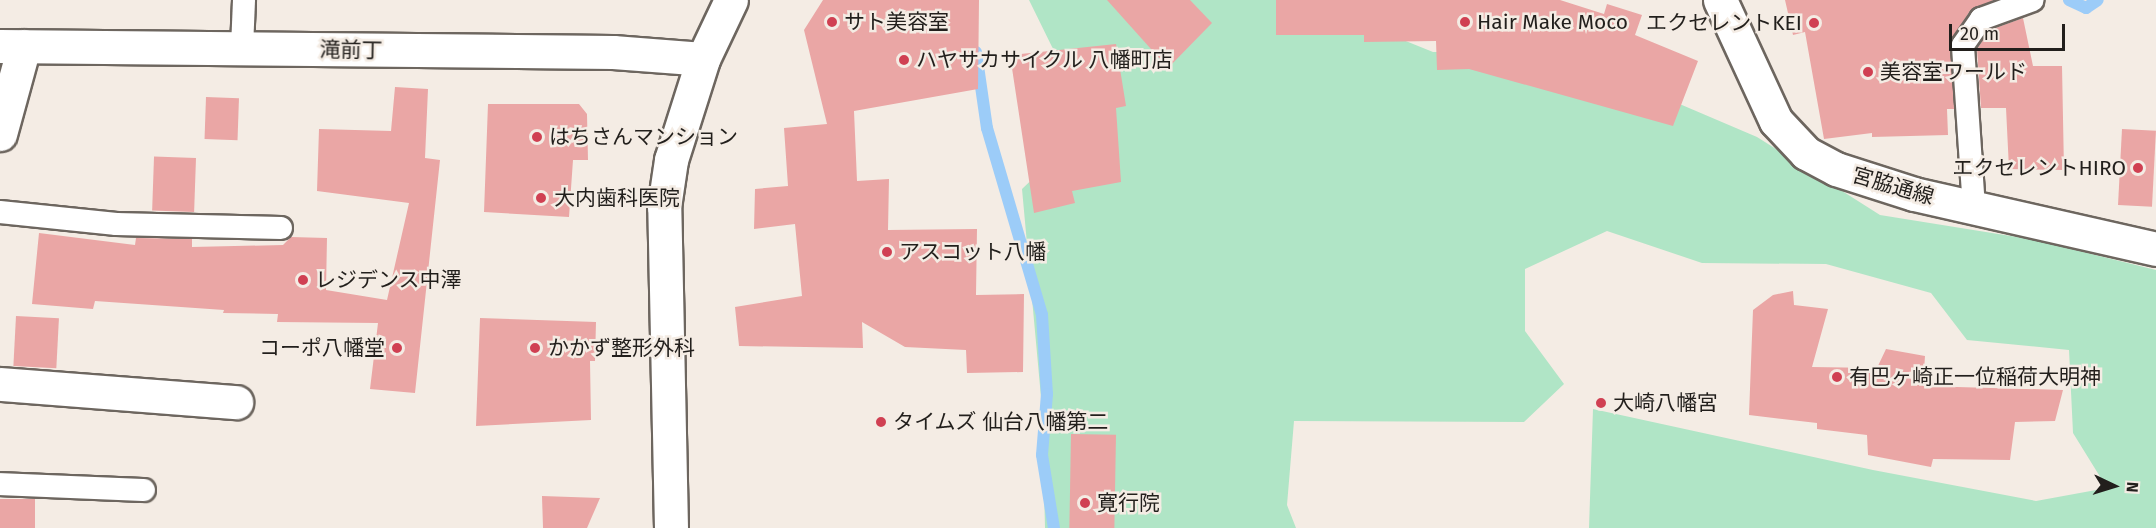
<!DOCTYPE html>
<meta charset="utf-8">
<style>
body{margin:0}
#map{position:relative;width:2156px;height:528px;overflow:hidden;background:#f4ece4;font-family:"Fira Sans","Noto Sans JP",sans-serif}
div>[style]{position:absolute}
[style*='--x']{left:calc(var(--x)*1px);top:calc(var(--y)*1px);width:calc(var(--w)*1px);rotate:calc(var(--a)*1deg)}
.green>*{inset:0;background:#b0e5c6}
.stream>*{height:12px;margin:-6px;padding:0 6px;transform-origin:6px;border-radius:6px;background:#9cccf8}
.building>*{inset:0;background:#eaa6a5;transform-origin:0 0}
.roads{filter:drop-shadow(2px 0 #6d665f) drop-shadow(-2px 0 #6d665f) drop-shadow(0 2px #6d665f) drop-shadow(0 -2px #6d665f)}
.service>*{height:22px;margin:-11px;padding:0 11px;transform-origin:11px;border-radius:11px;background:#fff}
.minor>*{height:33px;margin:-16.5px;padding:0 16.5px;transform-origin:16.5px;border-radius:16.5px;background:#fff}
.tertiary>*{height:33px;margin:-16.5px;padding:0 16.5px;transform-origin:16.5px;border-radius:16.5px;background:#fff}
.primary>*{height:33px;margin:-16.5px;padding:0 16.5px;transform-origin:16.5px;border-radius:16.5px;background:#fff}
.dots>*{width:16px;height:16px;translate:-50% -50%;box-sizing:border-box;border:3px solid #f4ece4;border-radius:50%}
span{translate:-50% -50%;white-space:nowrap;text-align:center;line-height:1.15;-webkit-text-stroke:5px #f4ece4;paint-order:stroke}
.poi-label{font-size:21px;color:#221f1c}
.left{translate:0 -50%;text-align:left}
.right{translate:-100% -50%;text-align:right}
.street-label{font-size:21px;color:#221f1c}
.north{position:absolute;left:2084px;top:456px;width:60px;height:60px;-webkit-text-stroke:4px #f4ece4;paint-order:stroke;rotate:94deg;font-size:16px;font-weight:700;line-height:24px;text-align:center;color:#221f1c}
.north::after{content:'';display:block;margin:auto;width:21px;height:27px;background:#221f1c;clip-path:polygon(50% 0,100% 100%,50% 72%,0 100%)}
.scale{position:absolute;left:1949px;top:24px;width:116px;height:27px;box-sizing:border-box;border:3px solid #221f1c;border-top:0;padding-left:8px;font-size:18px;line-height:21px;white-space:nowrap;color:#221f1c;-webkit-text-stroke:4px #f4ece4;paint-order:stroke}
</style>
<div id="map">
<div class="green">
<i style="clip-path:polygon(1029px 0,1304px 0,1433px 52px,1560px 53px,1757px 137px,1880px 215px,2035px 240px,2156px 270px,2156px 528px,1589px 528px,1593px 409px,1873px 470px,2036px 501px,2107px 488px,2073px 433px,2069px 350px,1967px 340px,1931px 293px,1826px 264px,1702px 263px,1607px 231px,1525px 269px,1525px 331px,1564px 384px,1524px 422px,1294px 421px,1287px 505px,1296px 528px,1045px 528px,1042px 408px,1022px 189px,1069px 144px,1056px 55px)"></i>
</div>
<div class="stream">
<i style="--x:2069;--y:0;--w:19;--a:25"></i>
<i style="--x:2086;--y:8;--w:14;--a:-34"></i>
<i style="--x:976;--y:52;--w:77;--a:81.8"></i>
<i style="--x:987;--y:128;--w:195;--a:73.6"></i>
<i style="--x:1042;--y:315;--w:79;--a:86.4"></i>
<i style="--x:1047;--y:394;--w:61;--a:94.7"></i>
<i style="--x:1042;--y:455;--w:74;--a:80.7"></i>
</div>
<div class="building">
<i style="clip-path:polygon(823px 0,979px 0,978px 89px,854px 111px,857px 181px,889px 179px,888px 230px,977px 229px,976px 295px,1024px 294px,1023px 372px,967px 373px,966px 350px,905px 347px,862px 322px,863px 348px,739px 346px,735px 307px,802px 296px,795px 224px,754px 229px,755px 189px,788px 186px,784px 128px,827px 124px,804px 30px)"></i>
<i style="clip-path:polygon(1107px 0,1190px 0,1212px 23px,1168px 68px)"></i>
<i style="clip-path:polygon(1276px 0,1560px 0,1604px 14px,1607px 4px,1642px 15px,1635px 35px,1698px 61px,1673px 126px,1469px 69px,1437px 70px,1436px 41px,1364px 42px,1364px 35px,1276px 35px)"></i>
<i style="clip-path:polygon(1785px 0,1994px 0,1970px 11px,1952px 38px,1954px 109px,1947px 109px,1948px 135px,1872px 137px,1872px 133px,1824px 139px,1805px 32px,1793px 35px)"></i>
<i style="clip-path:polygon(2023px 18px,2033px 66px,2062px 66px,2064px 170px,2009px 169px,2006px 108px,1981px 108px,1977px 49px,1990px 30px)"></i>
<i style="clip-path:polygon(1116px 44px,1126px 106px,1116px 108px,1121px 182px,1072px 191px,1075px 203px,1034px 213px,1010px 55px)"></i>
<i style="clip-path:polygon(395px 87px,428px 89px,425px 158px,440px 160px,415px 393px,370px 389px,378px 323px,277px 322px,278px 314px,223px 313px,224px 310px,95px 301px,93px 309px,32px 304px,39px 233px,135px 245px,136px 238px,192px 239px,192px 247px,283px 245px,291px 237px,327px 238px,326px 290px,387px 300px,409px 203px,317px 191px,319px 129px,391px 131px)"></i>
<i style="left:206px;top:97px;width:33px;height:42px;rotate:2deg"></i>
<i style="clip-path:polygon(488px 104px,579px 104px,587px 114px,588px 160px,573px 160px,569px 217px,484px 212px)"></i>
<i style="left:2122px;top:129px;width:34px;height:76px;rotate:3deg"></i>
<i style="left:196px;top:158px;width:54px;height:42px;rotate:92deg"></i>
<i style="clip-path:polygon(1793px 291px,1794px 305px,1828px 309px,1812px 367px,1877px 368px,1886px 349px,1925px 356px,1923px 386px,2063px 390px,2055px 421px,2015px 422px,2010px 460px,1933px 459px,1931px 467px,1868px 455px,1867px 435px,1817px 429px,1817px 423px,1749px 415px,1753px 310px,1773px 295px)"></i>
<i style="left:16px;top:316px;width:43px;height:50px;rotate:3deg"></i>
<i style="clip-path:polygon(480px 318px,596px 322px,595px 361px,590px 361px,591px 420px,476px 426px)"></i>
<i style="left:1071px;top:434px;width:45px;height:94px;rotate:1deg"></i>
<i style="clip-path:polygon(542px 496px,600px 498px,587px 528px,543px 528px)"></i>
<i style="left:0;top:499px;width:35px;height:29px"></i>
</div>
<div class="roads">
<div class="service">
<i style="--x:242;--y:48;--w:48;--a:-87.6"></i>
<i style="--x:1974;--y:208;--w:163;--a:-93.9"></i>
<i style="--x:1963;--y:45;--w:32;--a:-55"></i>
<i style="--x:1981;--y:19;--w:55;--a:-20.1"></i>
<i style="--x:0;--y:212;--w:117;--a:5.9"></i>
<i style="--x:116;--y:224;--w:165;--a:1.4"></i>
<i style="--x:0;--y:484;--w:144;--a:2.4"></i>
</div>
<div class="minor">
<i style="--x:0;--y:134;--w:91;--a:-74.7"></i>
<i style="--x:0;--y:384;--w:237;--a:4.4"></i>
</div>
<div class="tertiary">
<i style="--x:1720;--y:0;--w:133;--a:65.2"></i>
<i style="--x:1776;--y:121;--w:44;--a:46.8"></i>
<i style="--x:1806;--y:153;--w:34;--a:28"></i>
<i style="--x:1836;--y:169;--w:82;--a:17.8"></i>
<i style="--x:1914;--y:194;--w:248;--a:12.8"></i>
<i style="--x:0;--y:46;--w:613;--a:0.56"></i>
<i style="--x:613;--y:52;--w:90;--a:4.4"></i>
</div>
<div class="primary">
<i style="--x:671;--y:528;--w:321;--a:-91.2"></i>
<i style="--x:664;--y:207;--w:48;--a:-81.5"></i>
<i style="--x:671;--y:160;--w:106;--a:-72.4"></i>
<i style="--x:703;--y:59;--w:65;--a:-64.6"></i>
</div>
</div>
<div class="dots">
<i style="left:832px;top:22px;background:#d04052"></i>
<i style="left:1465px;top:22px;background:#d04052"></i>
<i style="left:1814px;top:23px;background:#d04052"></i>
<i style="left:904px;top:60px;background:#d04052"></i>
<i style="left:1868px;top:72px;background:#d04052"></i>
<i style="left:537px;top:137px;background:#d04052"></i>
<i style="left:2138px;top:168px;background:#d04052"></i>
<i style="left:541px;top:198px;background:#d04052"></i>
<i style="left:887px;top:252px;background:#d04052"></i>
<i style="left:303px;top:280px;background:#d04052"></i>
<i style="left:397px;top:348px;background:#d04052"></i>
<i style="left:535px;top:348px;background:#d04052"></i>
<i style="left:1837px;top:377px;background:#d04052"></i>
<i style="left:1601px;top:403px;background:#d04052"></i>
<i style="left:881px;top:422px;background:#d04052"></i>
<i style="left:1085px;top:503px;background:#d04052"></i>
</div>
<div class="poi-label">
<span class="left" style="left:844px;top:22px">サト美容室</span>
<span class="left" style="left:1477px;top:22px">Hair Make Moco</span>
<span class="right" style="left:1802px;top:23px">エクセレントKEI</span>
<span class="left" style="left:916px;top:60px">ハヤサカサイクル 八幡町店</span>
<span class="left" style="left:1880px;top:72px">美容室ワールド</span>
<span class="left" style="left:549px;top:137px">はちさんマンション</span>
<span class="right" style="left:2126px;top:168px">エクセレントHIRO</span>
<span class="left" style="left:554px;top:198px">大内歯科医院</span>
<span class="left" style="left:899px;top:252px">アスコット八幡</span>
<span class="left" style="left:315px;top:280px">レジデンス中澤</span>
<span class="right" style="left:385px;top:348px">コーポ八幡堂</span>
<span class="left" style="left:548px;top:348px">かかず整形外科</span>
<span class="left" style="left:1849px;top:377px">有巴ヶ崎正一位稲荷大明神</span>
<span class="left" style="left:1613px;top:403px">大崎八幡宮</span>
<span class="left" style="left:893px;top:422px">タイムズ 仙台八幡第二</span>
<span class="left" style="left:1097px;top:503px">寛行院</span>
</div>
<div class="street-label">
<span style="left:351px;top:50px;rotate:1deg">滝前丁</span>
<span style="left:1893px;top:186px;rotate:16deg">宮脇通線</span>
</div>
<div class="north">N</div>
<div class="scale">20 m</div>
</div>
